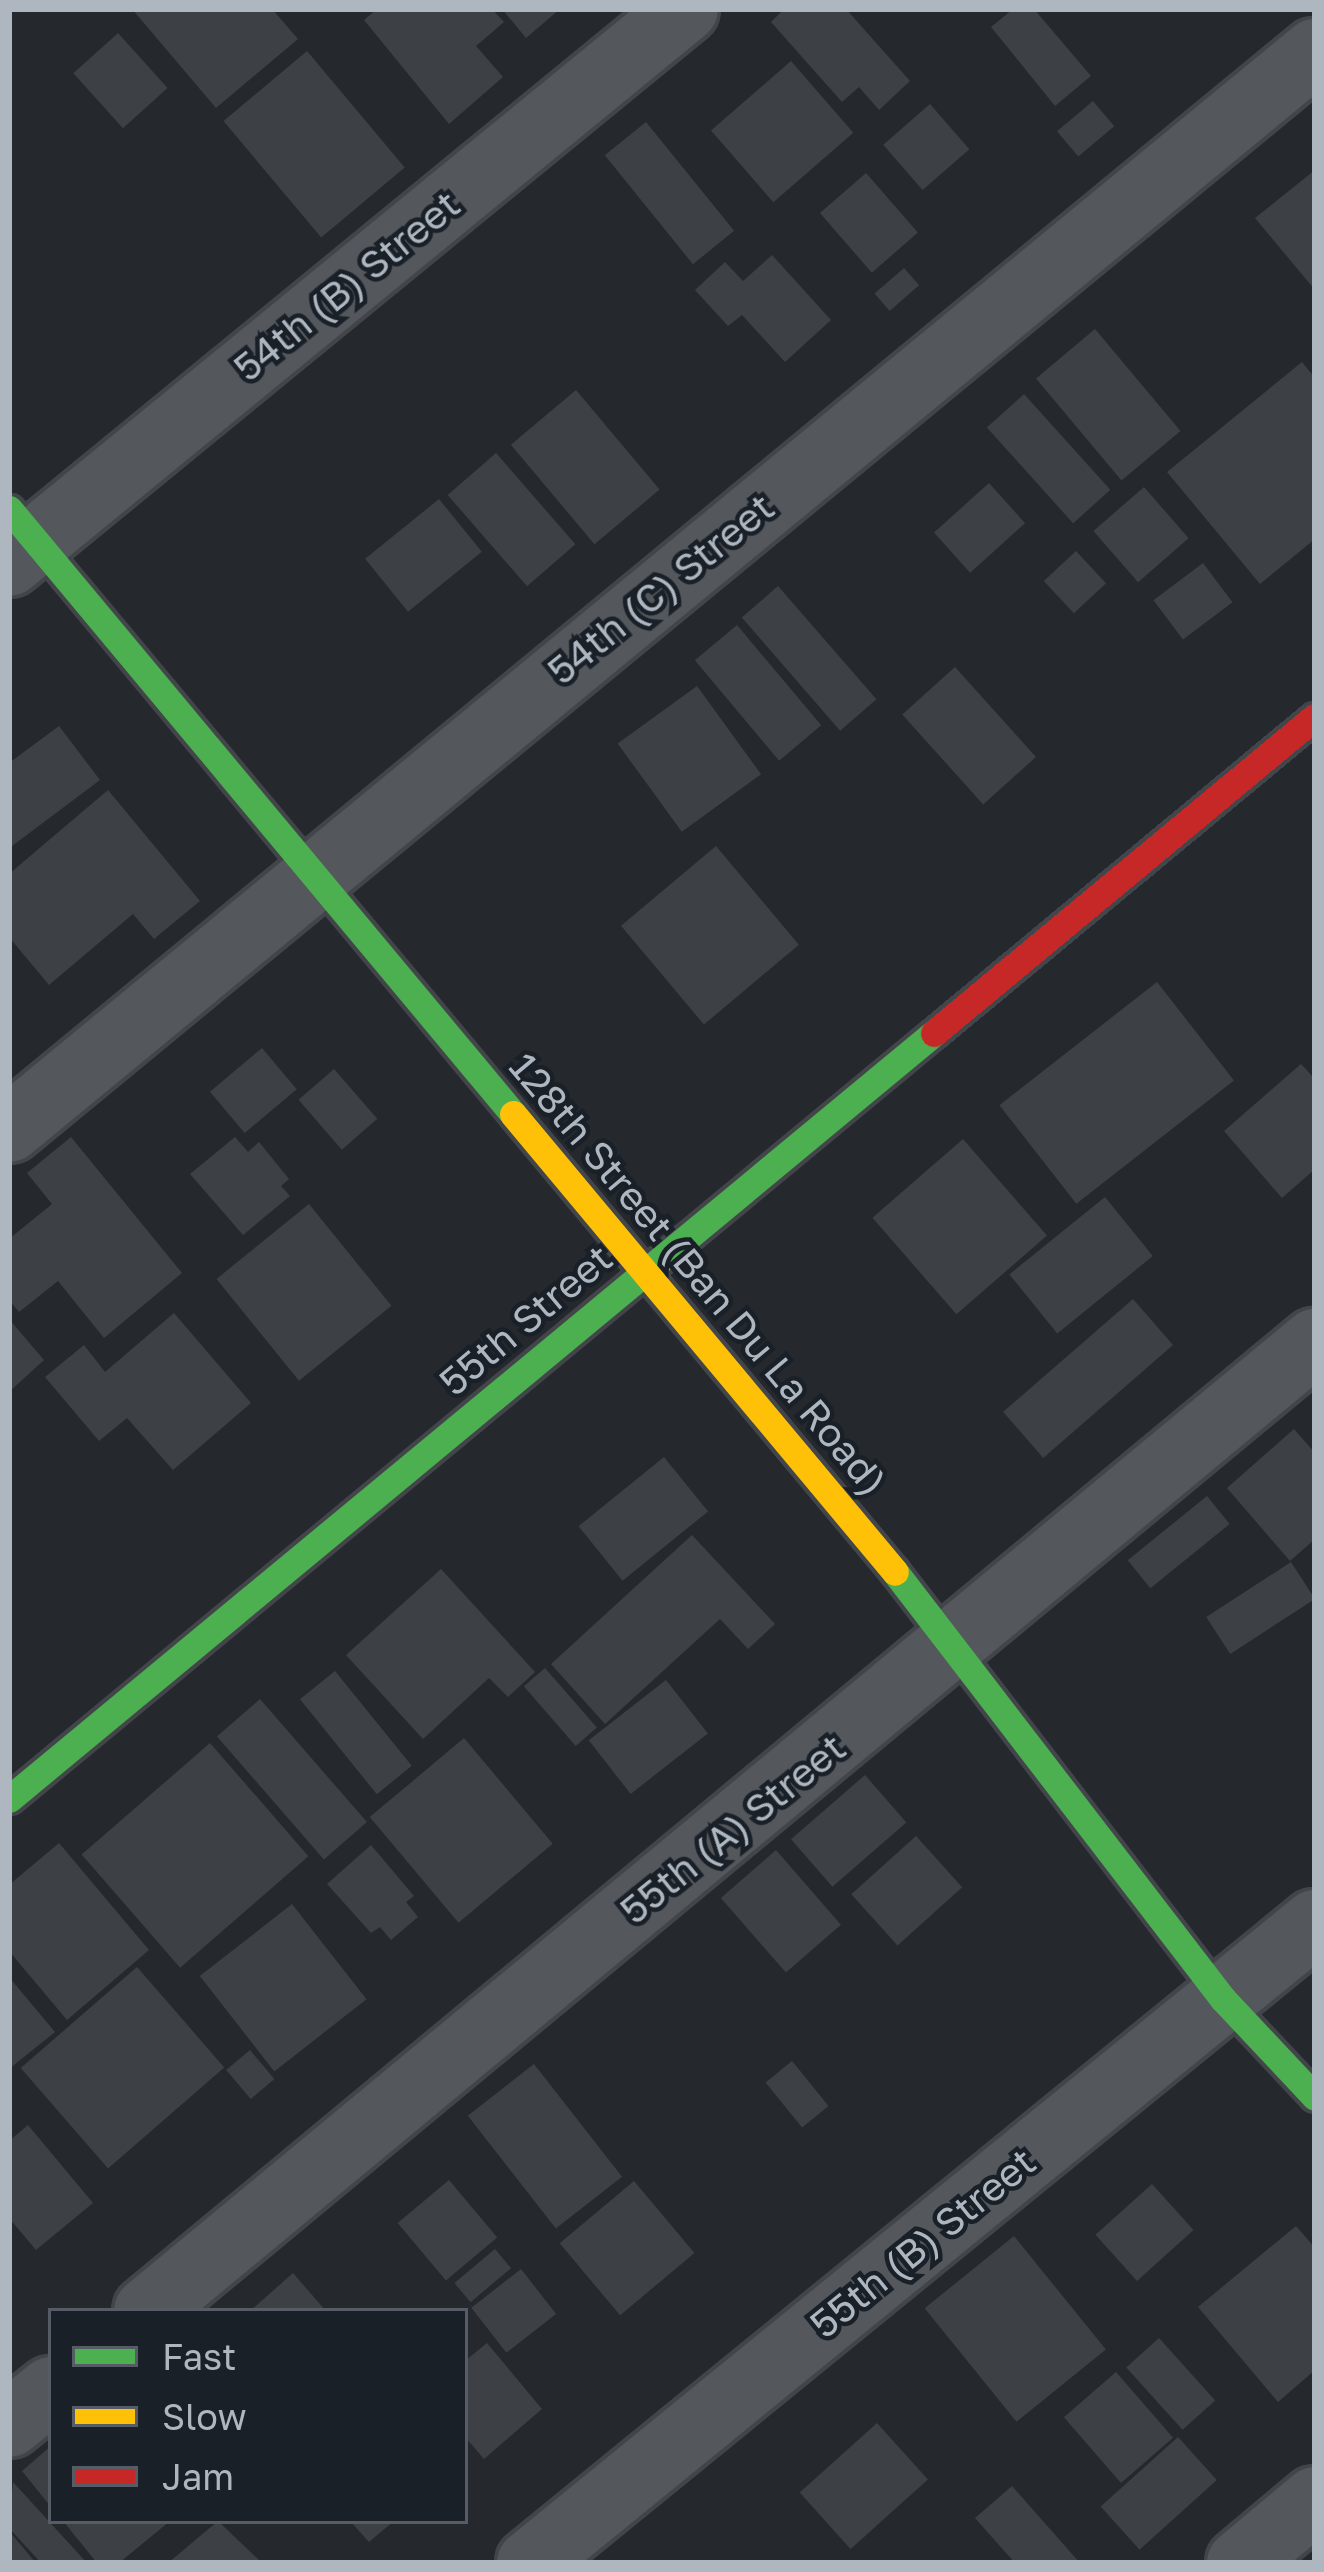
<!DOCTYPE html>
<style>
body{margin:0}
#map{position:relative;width:1324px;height:2572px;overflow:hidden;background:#25292e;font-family:"Golos Text",sans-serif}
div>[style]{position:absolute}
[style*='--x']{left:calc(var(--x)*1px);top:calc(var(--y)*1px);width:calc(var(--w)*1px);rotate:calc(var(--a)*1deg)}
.building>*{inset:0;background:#3d4145;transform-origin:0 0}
.roads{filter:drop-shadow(3px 0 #424549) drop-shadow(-3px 0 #424549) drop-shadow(0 3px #424549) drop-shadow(0 -3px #424549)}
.street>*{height:66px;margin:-33px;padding:0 33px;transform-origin:33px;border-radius:33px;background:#54585d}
.fast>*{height:27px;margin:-13.5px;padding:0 13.5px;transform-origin:13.5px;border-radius:13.5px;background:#4caf50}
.slow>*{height:27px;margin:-13.5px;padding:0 13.5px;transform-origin:13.5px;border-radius:13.5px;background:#ffc107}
.jam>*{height:27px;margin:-13.5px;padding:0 13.5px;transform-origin:13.5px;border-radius:13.5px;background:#c62828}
span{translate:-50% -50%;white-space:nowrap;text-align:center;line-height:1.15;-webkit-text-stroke:9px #1a2028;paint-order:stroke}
.street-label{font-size:39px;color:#aeb6c0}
.frame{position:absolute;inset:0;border:12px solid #aeb6c0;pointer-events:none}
.legend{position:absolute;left:48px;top:2308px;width:420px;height:216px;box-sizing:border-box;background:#1a2028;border:3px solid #555c65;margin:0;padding:15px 21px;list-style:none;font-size:36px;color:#aeb6c0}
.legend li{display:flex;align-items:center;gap:24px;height:60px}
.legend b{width:60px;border:3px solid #555c65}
</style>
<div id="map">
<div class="building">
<i style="clip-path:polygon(132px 9px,272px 9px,298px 39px,216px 108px)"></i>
<i style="clip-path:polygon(377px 9px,492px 9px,504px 22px,476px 46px,503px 77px,449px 124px,364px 20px)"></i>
<i style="clip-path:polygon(502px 9px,560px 9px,526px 38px)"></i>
<i style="clip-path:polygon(784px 9px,846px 9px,910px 81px,879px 110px,859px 87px,842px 102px,771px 22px)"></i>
<i style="clip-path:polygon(1013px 9px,1034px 9px,1091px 76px,1055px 106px,991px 27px)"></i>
<i style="left:118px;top:33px;width:74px;height:60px;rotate:48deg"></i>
<i style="left:307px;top:51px;width:152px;height:109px;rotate:50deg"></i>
<i style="left:791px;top:61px;width:95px;height:106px;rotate:49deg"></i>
<i style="left:1093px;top:101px;width:33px;height:47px;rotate:50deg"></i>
<i style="left:930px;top:104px;width:60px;height:62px;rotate:49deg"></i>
<i style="left:646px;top:122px;width:140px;height:53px;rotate:51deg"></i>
<i style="clip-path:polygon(1315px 170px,1315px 290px,1255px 218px)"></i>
<i style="left:866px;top:173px;width:79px;height:61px;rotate:49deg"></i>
<i style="clip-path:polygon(772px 255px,831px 320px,785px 362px,742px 315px,728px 326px,695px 290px,725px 262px,743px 281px)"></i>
<i style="left:904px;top:268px;width:23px;height:39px;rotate:49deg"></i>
<i style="left:1095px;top:329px;width:133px;height:77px;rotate:50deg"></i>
<i style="clip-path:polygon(1302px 362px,1315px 378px,1315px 539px,1260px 584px,1167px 472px)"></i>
<i style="left:576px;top:390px;width:130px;height:85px;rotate:50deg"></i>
<i style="left:1024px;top:394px;width:129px;height:50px;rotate:48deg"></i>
<i style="left:496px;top:453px;width:121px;height:64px;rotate:49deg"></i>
<i style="left:989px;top:483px;width:54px;height:74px;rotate:48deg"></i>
<i style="left:1144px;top:487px;width:68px;height:67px;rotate:49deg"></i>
<i style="left:439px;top:499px;width:68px;height:95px;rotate:51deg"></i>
<i style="left:1076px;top:551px;width:44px;height:44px;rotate:47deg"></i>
<i style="left:1203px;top:563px;width:49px;height:62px;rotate:53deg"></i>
<i style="left:778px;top:586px;width:150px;height:48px;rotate:49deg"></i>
<i style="left:737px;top:625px;width:131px;height:55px;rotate:50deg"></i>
<i style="left:955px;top:667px;width:121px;height:71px;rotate:48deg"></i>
<i style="left:697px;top:686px;width:109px;height:98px;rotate:54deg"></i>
<i style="clip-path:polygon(59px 726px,100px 780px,12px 846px,9px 763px)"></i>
<i style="clip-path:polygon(108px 790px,200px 901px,154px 939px,133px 914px,49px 985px,9px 937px,9px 874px)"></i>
<i style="left:716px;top:846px;width:129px;height:124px;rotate:50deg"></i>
<i style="left:1157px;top:982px;width:125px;height:200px;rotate:52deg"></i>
<i style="left:262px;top:1048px;width:54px;height:68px;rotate:50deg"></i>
<i style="clip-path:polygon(1301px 1064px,1315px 1079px,1315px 1169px,1282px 1198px,1224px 1131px)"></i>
<i style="left:334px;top:1069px;width:66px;height:47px;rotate:49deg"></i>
<i style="clip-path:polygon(71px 1137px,182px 1273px,104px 1338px,58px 1281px,19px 1312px,9px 1300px,9px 1239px,52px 1204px,27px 1173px)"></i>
<i style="clip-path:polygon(235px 1137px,248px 1152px,259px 1142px,289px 1179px,281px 1186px,290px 1196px,243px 1235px,190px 1174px)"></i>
<i style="left:963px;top:1139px;width:128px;height:120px;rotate:49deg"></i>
<i style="left:1105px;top:1197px;width:76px;height:123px;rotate:51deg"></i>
<i style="left:309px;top:1204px;width:131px;height:119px;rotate:51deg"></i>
<i style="left:1133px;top:1299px;width:61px;height:172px;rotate:49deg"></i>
<i style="clip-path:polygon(174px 1313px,251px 1403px,173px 1470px,127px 1418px,99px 1441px,45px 1377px,84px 1345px,105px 1372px)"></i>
<i style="clip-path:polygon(9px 1319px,44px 1360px,9px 1392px)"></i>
<i style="clip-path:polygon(1294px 1429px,1315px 1453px,1315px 1539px,1290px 1561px,1227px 1488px)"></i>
<i style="left:664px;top:1457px;width:70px;height:110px;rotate:51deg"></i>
<i style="left:1207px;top:1496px;width:36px;height:102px;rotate:51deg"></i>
<i style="clip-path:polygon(692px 1535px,775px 1624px,748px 1649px,720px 1619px,605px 1724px,551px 1664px)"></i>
<i style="left:1291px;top:1562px;width:44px;height:101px;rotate:57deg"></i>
<i style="clip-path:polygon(441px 1569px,535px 1672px,508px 1697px,489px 1678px,423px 1739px,346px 1655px)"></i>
<i style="left:545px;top:1668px;width:79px;height:28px;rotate:49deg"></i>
<i style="left:335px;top:1671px;width:122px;height:45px;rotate:51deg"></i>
<i style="left:666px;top:1680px;width:68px;height:98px;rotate:52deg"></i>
<i style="left:260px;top:1699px;width:163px;height:57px;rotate:49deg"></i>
<i style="left:464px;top:1738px;width:138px;height:123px;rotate:50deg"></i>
<i style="left:210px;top:1743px;width:150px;height:170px;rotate:49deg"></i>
<i style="left:865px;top:1775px;width:63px;height:98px;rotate:49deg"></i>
<i style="left:916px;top:1836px;width:69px;height:87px;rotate:48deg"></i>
<i style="clip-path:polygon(59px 1843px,149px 1950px,67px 2020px,9px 1951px,9px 1885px)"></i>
<i style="clip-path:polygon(371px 1845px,414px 1896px,406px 1902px,418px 1917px,391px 1940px,380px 1927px,371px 1933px,327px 1884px)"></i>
<i style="left:776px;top:1850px;width:99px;height:73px;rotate:49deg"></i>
<i style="left:292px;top:1904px;width:121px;height:117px;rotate:52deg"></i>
<i style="left:137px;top:1967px;width:133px;height:154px;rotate:49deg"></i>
<i style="clip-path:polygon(9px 1977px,55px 2032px,9px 2069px)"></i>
<i style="left:250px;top:2050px;width:38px;height:31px;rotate:50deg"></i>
<i style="left:792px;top:2061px;width:58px;height:34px;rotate:51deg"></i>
<i style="left:534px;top:2064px;width:143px;height:84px;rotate:52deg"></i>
<i style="clip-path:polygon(28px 2125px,93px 2203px,36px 2250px,9px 2218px,9px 2141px)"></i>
<i style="left:449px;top:2180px;width:75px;height:67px;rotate:50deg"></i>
<i style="left:634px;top:2181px;width:94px;height:97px;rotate:50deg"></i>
<i style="left:1152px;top:2184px;width:62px;height:76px;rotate:48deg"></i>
<i style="clip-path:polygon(1296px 2226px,1315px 2248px,1315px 2370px,1278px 2402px,1198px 2307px)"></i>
<i style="left:1014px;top:2236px;width:146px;height:115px;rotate:51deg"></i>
<i style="left:495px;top:2249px;width:25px;height:53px;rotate:50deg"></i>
<i style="left:521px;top:2269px;width:57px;height:63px;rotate:52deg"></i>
<i style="clip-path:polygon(293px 2273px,326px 2311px,250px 2311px)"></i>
<i style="left:1159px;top:2338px;width:84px;height:44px;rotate:48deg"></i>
<i style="clip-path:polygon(487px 2343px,542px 2409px,484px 2459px,465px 2437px,465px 2361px)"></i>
<i style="left:1116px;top:2372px;width:87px;height:69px;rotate:49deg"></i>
<i style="left:877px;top:2423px;width:76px;height:104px;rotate:48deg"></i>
<i style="left:1178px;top:2437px;width:58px;height:104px;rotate:48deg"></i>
<i style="clip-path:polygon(51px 2446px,51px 2507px,22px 2471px)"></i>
<i style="clip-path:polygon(13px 2482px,87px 2563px,41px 2563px,9px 2528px)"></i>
<i style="clip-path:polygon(1012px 2486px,1080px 2563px,1015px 2563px,975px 2518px)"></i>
<i style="clip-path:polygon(63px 2521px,170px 2521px,119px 2563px,97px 2563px)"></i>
<i style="clip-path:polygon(218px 2521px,262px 2563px,168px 2563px)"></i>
<i style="clip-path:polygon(350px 2521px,394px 2521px,369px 2542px)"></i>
<i style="clip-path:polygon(9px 2531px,36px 2563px,9px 2563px)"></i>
</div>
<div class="roads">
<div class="street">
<i style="--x:9;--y:563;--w:874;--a:-39.34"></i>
<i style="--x:9;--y:1129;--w:1693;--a:-39.51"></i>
<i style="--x:147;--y:2311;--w:1518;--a:-39.68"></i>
<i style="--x:9;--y:2424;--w:54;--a:-39"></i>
<i style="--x:530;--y:2563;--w:1013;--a:-39.19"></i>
<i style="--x:1240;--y:2563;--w:98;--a:-40"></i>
</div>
<div class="fast">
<i style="--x:9;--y:509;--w:787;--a:50.2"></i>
<i style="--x:895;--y:1572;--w:538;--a:52.47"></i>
<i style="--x:1223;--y:1999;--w:134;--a:46.8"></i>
<i style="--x:9;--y:1799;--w:1201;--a:-39.63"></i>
</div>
<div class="slow">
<i style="--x:513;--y:1114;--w:596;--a:50.17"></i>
</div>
<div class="jam">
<i style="--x:934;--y:1033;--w:495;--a:-39.7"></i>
</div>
</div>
<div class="street-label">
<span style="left:347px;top:286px;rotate:-39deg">54th (B) Street</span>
<span style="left:661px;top:589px;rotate:-39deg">54th (C) Street</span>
<span style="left:698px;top:1274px;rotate:50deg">128th Street (Ban Du La Road)</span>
<span style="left:526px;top:1320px;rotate:-40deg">55th Street</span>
<span style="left:733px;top:1829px;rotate:-39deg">55th (A) Street</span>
<span style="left:923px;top:2243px;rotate:-39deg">55th (B) Street</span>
</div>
<div class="frame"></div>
<ul class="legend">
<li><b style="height:15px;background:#4caf50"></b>Fast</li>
<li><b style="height:15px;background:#ffc107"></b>Slow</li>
<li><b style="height:15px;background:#c62828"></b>Jam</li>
</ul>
</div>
